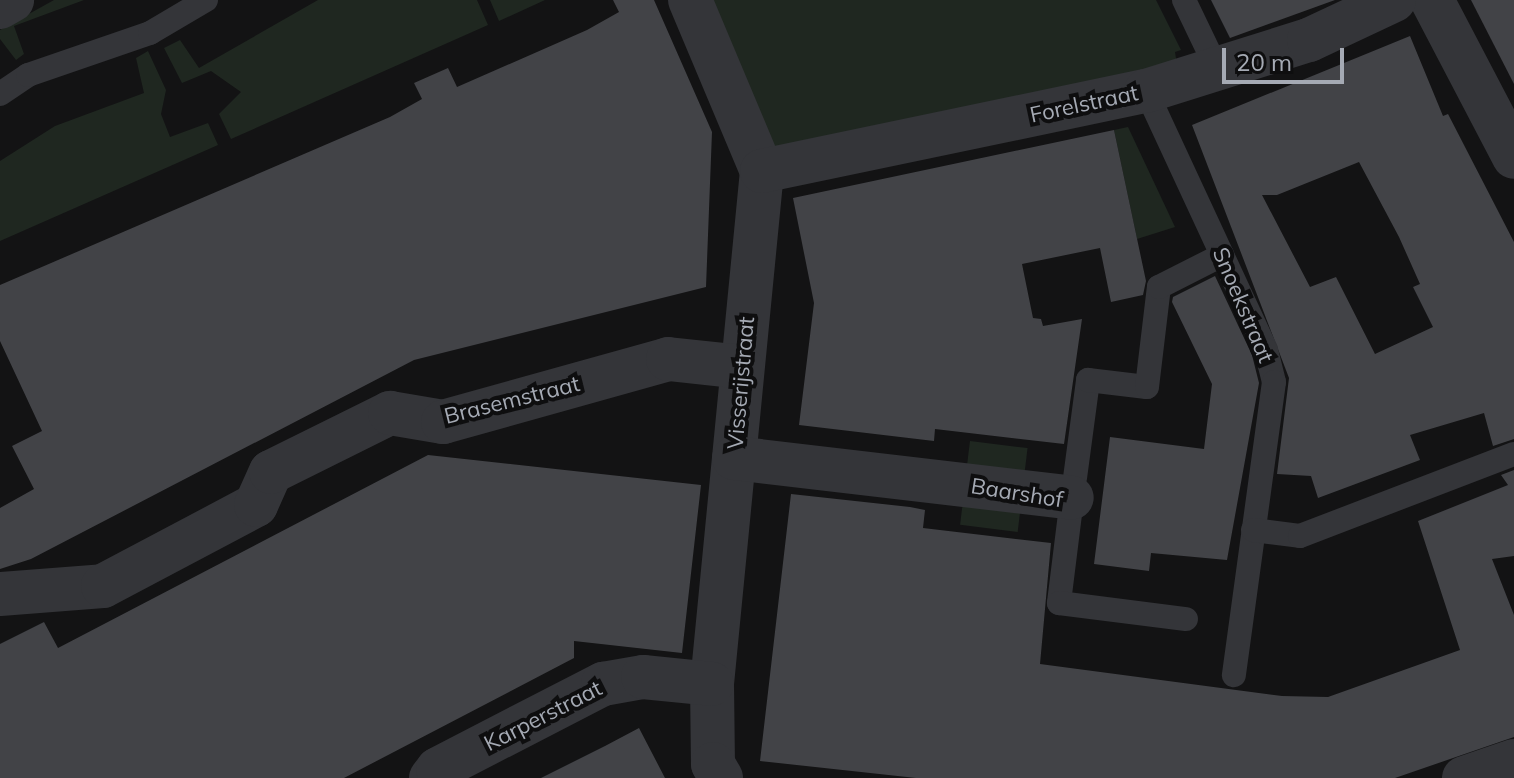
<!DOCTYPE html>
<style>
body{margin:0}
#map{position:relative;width:1514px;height:778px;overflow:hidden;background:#131314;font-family:Mulish,sans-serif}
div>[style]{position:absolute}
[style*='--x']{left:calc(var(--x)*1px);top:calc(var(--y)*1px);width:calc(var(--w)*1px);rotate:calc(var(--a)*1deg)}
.green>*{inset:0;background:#1f2720;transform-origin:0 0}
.building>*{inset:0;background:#424347}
.service>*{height:24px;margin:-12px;padding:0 12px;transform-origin:12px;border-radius:12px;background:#343539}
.minor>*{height:44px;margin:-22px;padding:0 22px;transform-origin:22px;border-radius:22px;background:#343539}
span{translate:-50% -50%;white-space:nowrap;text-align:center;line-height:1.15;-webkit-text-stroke:8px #0e0e0f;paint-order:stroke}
.street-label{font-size:22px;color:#a5aab4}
.scale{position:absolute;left:1222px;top:48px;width:122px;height:36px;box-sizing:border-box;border:4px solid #a5aab4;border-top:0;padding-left:10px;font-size:24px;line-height:28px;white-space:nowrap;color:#a5aab4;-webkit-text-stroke:6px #0e0e0f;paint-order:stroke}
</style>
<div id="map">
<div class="green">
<i style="clip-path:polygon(54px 0,84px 0,14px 26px,24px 54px,16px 60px,0 39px,0 30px)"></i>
<i style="clip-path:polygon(318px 0,477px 0,488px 25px,231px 139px,219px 114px,241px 92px,211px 71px,182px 83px,164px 48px,180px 40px,199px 68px)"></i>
<i style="clip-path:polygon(490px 0,545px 0,499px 21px)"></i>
<i style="clip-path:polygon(706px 0,1156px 0,1181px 50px,1175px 52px,1178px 71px,770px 153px)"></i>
<i style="clip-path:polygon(148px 51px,166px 90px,161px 114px,170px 137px,208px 123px,218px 145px,0 241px,0 161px,55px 126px,144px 93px,136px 58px)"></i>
<i style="clip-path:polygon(1128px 127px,1175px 227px,1137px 239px,1114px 130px)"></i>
<i style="left:970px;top:441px;width:58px;height:25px;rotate:7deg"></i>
<i style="left:963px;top:501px;width:58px;height:24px;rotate:7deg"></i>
</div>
<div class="building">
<i style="clip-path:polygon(613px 0,654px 0,712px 132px,706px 287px,414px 360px,31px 559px,0 569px,0 508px,34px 489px,12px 446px,42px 431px,0 341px,0 285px,390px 117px,422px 99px,414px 83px,448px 68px,457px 87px,587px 30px,619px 12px)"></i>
<i style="clip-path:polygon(1211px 0,1335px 0,1230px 38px)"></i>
<i style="clip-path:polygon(1471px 0,1514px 0,1514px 84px)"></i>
<i style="clip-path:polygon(evenodd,1410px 36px,1443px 116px,1448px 114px,1514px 242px,1514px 439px,1493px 446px,1484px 413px,1410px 435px,1420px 460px,1318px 498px,1311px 476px,1277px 474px,1289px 378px,1192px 125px,1410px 36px,1359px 162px,1399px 237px,1420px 284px,1413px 287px,1433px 327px,1375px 354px,1336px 277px,1310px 287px,1262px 195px,1277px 195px,1359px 162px)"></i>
<i style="clip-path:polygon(1114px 130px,1146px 281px,1143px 295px,1111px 302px,1100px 248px,1022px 264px,1033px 318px,1041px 319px,1043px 326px,1082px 319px,1064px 444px,935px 429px,934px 441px,799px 425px,814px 303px,793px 198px)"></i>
<i style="clip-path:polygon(1215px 276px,1252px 355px,1259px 383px,1227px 560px,1151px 553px,1149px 571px,1094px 564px,1110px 437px,1204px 449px,1212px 384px,1172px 302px,1173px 297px)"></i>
<i style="clip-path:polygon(428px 455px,701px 485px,682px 653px,574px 641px,574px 658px,344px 778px,0 778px,0 644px,44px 622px,58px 648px)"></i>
<i style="clip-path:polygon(1514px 470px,1514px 556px,1492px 559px,1514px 615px,1514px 737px,1395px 778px,916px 778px,760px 761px,791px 494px,910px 507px,925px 510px,923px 528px,1051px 543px,1040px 664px,1282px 696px,1328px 697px,1460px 650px,1418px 521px,1508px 485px,1501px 475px)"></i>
<i style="clip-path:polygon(639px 728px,665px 778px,541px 778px,605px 746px)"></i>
</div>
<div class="service">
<i style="--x:1184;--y:0;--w:76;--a:64.4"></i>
<i style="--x:1146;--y:91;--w:285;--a:65.1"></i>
<i style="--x:1266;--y:350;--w:33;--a:76"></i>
<i style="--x:1274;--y:382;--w:296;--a:97.8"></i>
<i style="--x:0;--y:94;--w:34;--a:-34"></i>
<i style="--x:28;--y:75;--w:129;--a:-19"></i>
<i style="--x:150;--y:33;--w:65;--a:-30.5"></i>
<i style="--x:1075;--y:478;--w:99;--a:-82.4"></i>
<i style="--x:1088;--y:380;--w:59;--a:6.8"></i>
<i style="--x:1147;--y:387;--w:101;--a:-83.2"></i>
<i style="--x:1159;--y:287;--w:71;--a:-26.9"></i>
<i style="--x:1072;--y:498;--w:106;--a:97.1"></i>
<i style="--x:1059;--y:603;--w:128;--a:7.2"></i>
<i style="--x:1253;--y:530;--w:47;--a:7.3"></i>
<i style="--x:1300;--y:536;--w:229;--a:-21"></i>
</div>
<div class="minor">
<i style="--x:690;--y:0;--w:186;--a:67.2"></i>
<i style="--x:762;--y:171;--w:515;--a:95.57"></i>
<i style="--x:712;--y:684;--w:80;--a:89.3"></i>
<i style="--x:713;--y:764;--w:16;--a:60"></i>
<i style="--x:1432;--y:0;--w:177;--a:62.4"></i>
<i style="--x:0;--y:7;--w:14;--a:-30"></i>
<i style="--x:762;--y:171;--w:392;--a:-11.8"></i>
<i style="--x:1146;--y:91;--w:171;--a:-17.4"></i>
<i style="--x:1309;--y:40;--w:94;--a:-25.2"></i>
<i style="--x:734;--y:458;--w:340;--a:6.7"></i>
<i style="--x:0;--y:594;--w:103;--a:-4.4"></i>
<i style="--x:103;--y:586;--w:173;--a:-27.9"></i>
<i style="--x:256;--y:505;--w:36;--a:-66"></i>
<i style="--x:271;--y:472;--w:133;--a:-26.4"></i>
<i style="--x:390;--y:413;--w:54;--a:9.6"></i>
<i style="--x:443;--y:422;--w:234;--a:-15.6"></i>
<i style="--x:668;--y:359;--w:74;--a:6.2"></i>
<i style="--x:431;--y:778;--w:11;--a:-52"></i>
<i style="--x:438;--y:769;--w:186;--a:-27.3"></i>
<i style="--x:603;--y:684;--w:41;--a:-9.9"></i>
<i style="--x:643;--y:677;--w:69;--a:5.8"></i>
<i style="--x:1464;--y:778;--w:53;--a:-18.8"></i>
</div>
<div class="street-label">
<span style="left:1084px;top:104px;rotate:-12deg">Forelstraat</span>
<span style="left:1243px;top:305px;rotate:67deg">Snoekstraat</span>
<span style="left:741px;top:383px;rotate:-85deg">Visserijstraat</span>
<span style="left:512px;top:400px;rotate:-14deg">Brasemstraat</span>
<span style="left:1017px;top:493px;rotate:9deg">Baarshof</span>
<span style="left:543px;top:716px;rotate:-27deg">Karperstraat</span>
</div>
<div class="scale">20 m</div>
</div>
